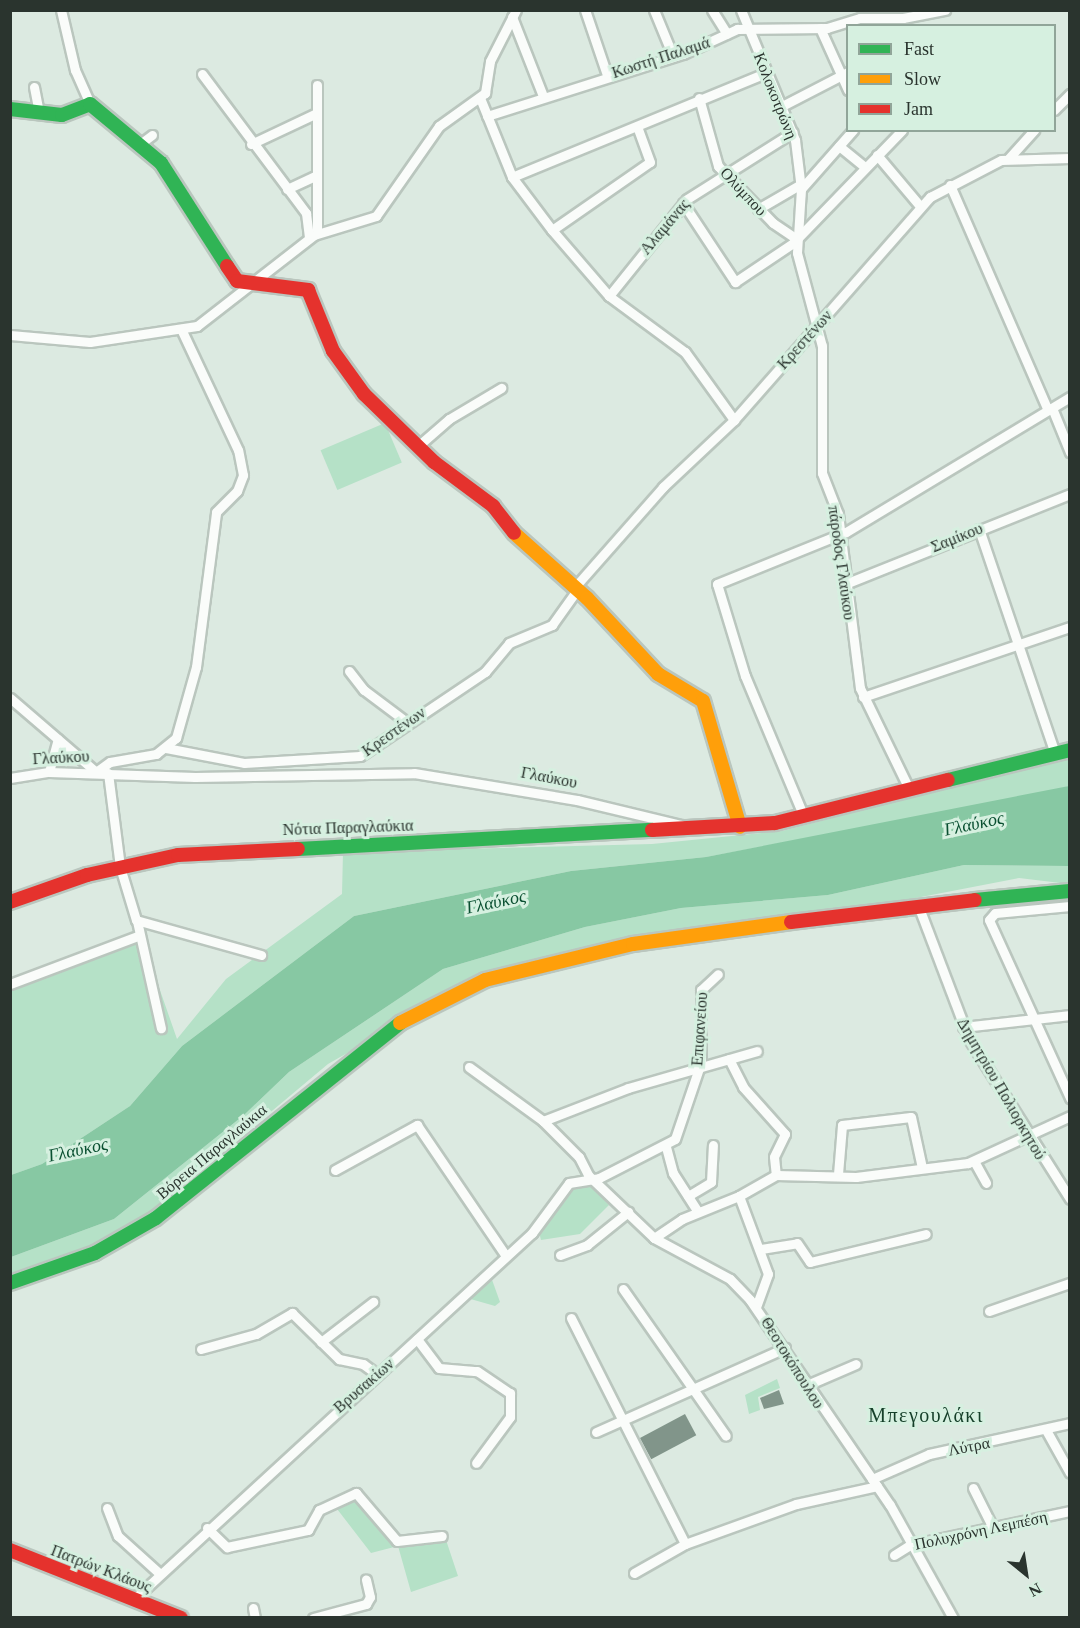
<!DOCTYPE html>
<meta charset="utf-8">
<style>
body{margin:0}
#map{position:relative;width:1080px;height:1628px;overflow:hidden;background:#dceae1;font-family:"Times New Roman",serif}
div>[style]{position:absolute}
[style*='--x']{left:calc(var(--x)*1px);top:calc(var(--y)*1px);width:calc(var(--w)*1px);rotate:calc(var(--a)*1deg)}
.green>*{inset:0;background:#b5e1c7;transform-origin:0 0}
.water>*{inset:0;background:#87c8a3}
.building>*{inset:0;background:#81958a;transform-origin:0 0}
.roads{filter:drop-shadow(2px 0 #bac6be) drop-shadow(-2px 0 #bac6be) drop-shadow(0 2px #bac6be) drop-shadow(0 -2px #bac6be)}
.street>*{height:9px;margin:-4.5px;padding:0 4.5px;transform-origin:4.5px;border-radius:4.5px;background:#fafcfa}
.fast>*{height:14px;margin:-7px;padding:0 7px;transform-origin:7px;border-radius:7px;background:#30b455}
.slow>*{height:14px;margin:-7px;padding:0 7px;transform-origin:7px;border-radius:7px;background:#ff9f0a}
.jam>*{height:14px;margin:-7px;padding:0 7px;transform-origin:7px;border-radius:7px;background:#e5322d}
span{translate:-50% -50%;white-space:nowrap;text-align:center;line-height:1.15;-webkit-text-stroke:6px #d6f0e0;paint-order:stroke}
.street-label{font-size:16px;color:#2a342e}
.water-label{font-size:18px;color:#0a5031;font-style:italic}
.quarter-label{font-size:20px;color:#153f29;letter-spacing:1.5px}
.frame{position:absolute;inset:0;border:12px solid #2a342e;pointer-events:none}
.legend{position:absolute;left:846px;top:24px;width:210px;height:108px;box-sizing:border-box;background:#d6f0e0;border:2px solid #91a599;margin:0;padding:8px 10px;list-style:none;font-size:18px;color:#2a342e}
.legend li{display:flex;align-items:center;gap:12px;height:30px}
.legend b{width:30px;border:2px solid #91a599}
.north{position:absolute;left:996px;top:1544px;width:60px;height:60px;-webkit-text-stroke:4px #d6f0e0;paint-order:stroke;rotate:150deg;font-size:16px;font-weight:700;line-height:24px;text-align:center;color:#2a342e}
.north::after{content:'';display:block;margin:auto;width:21px;height:27px;background:#2a342e;clip-path:polygon(50% 0,100% 100%,50% 72%,0 100%)}
</style>
<div id="map">
<div class="green">
<i style="left:385px;top:423px;width:43px;height:70px;rotate:67deg"></i>
<i style="clip-path:polygon(1069px 757px,1069px 786px,1042px 794px,706px 857px,571px 871px,354px 916px,182px 1046px,130px 1106px,42px 1164px,11px 1175px,11px 978px,139px 930px,177px 1039px,226px 979px,342px 894px,343px 852px,652px 844px,782px 831px)"></i>
<i style="clip-path:polygon(964px 865px,1069px 866px,1069px 884px,1019px 878px,466px 985px,328px 1064px,151px 1212px,75px 1254px,11px 1273px,11px 1257px,114px 1219px,244px 1115px,289px 1072px,443px 969px,585px 927px,681px 908px,828px 895px)"></i>
<i style="clip-path:polygon(589px 1183px,609px 1205px,580px 1234px,541px 1240px,539px 1232px,571px 1186px)"></i>
<i style="clip-path:polygon(491px 1277px,500px 1302px,495px 1306px,467px 1298px)"></i>
<i style="clip-path:polygon(777px 1379px,780px 1388px,758px 1397px,760px 1410px,749px 1414px,745px 1395px)"></i>
<i style="clip-path:polygon(353px 1495px,398px 1543px,445px 1537px,458px 1576px,411px 1592px,398px 1546px,371px 1553px,334px 1505px)"></i>
</div>
<div class="water">
<i style="clip-path:polygon(1069px 786px,1069px 866px,964px 865px,828px 895px,681px 908px,585px 927px,443px 969px,289px 1072px,244px 1115px,114px 1219px,11px 1257px,11px 1175px,42px 1164px,130px 1106px,182px 1046px,354px 916px,571px 871px,706px 857px)"></i>
</div>
<div class="building">
<i style="clip-path:polygon(779px 1390px,784px 1404px,764px 1409px,760px 1398px)"></i>
<i style="left:685px;top:1414px;width:24px;height:51px;rotate:62deg"></i>
</div>
<div class="roads">
<div class="street">
<i style="--x:61;--y:10;--w:62;--a:76.9"></i>
<i style="--x:75;--y:70;--w:37;--a:66"></i>
<i style="--x:585;--y:10;--w:69;--a:71.3"></i>
<i style="--x:654;--y:10;--w:50;--a:67.6"></i>
<i style="--x:712;--y:10;--w:28;--a:58"></i>
<i style="--x:741;--y:10;--w:141;--a:67.4"></i>
<i style="--x:795;--y:140;--w:49;--a:83"></i>
<i style="--x:801;--y:189;--w:64;--a:93.6"></i>
<i style="--x:797;--y:253;--w:96;--a:75"></i>
<i style="--x:822;--y:346;--w:127;--a:90"></i>
<i style="--x:822;--y:473;--w:44;--a:68.7"></i>
<i style="--x:838;--y:514;--w:175;--a:82.8"></i>
<i style="--x:860;--y:688;--w:114;--a:64.1"></i>
<i style="--x:512;--y:17;--w:85;--a:68.6"></i>
<i style="--x:820;--y:28;--w:68;--a:65.7"></i>
<i style="--x:202;--y:74;--w:174;--a:53.2"></i>
<i style="--x:306;--y:213;--w:25;--a:83"></i>
<i style="--x:34;--y:87;--w:25;--a:79"></i>
<i style="--x:480;--y:98;--w:85;--a:67.9"></i>
<i style="--x:512;--y:177;--w:66;--a:53"></i>
<i style="--x:552;--y:230;--w:87;--a:49.2"></i>
<i style="--x:609;--y:296;--w:94;--a:36.4"></i>
<i style="--x:685;--y:352;--w:84;--a:54.2"></i>
<i style="--x:699;--y:98;--w:71;--a:74.4"></i>
<i style="--x:718;--y:166;--w:79;--a:46"></i>
<i style="--x:773;--y:223;--w:29;--a:34"></i>
<i style="--x:782;--y:106;--w:74;--a:-27.3"></i>
<i style="--x:1054;--y:110;--w:23;--a:-45"></i>
<i style="--x:487;--y:116;--w:206;--a:-17.6"></i>
<i style="--x:683;--y:54;--w:60;--a:-24.8"></i>
<i style="--x:737;--y:29;--w:90;--a:-0.6"></i>
<i style="--x:827;--y:28;--w:34;--a:-17"></i>
<i style="--x:860;--y:18;--w:43;--a:0"></i>
<i style="--x:903;--y:18;--w:43;--a:-10.8"></i>
<i style="--x:140;--y:144;--w:15;--a:-37"></i>
<i style="--x:251;--y:144;--w:73;--a:-25.2"></i>
<i style="--x:839;--y:146;--w:32;--a:39"></i>
<i style="--x:877;--y:155;--w:67;--a:49.9"></i>
<i style="--x:1009;--y:158;--w:38;--a:-48"></i>
<i style="--x:512;--y:177;--w:274;--a:-22.3"></i>
<i style="--x:950;--y:185;--w:245;--a:66.5"></i>
<i style="--x:287;--y:189;--w:33;--a:-25"></i>
<i style="--x:801;--y:189;--w:79;--a:-48.6"></i>
<i style="--x:683;--y:203;--w:95;--a:56.6"></i>
<i style="--x:735;--y:282;--w:70;--a:-33.9"></i>
<i style="--x:793;--y:243;--w:157;--a:-46"></i>
<i style="--x:758;--y:209;--w:50;--a:-30.2"></i>
<i style="--x:552;--y:230;--w:119;--a:-34.8"></i>
<i style="--x:650;--y:162;--w:38;--a:-110"></i>
<i style="--x:317;--y:233;--w:148;--a:-90"></i>
<i style="--x:609;--y:296;--w:124;--a:-51.2"></i>
<i style="--x:687;--y:199;--w:125;--a:-32.3"></i>
<i style="--x:10;--y:335;--w:80;--a:5"></i>
<i style="--x:90;--y:342;--w:108;--a:-8.5"></i>
<i style="--x:197;--y:326;--w:148;--a:-37.9"></i>
<i style="--x:314;--y:235;--w:65;--a:-17"></i>
<i style="--x:376;--y:216;--w:110;--a:-55"></i>
<i style="--x:439;--y:126;--w:57;--a:-35.7"></i>
<i style="--x:485;--y:93;--w:32;--a:-81"></i>
<i style="--x:490;--y:61;--w:57;--a:-63"></i>
<i style="--x:1052;--y:408;--w:48;--a:67.8"></i>
<i style="--x:418;--y:446;--w:41;--a:-41.1"></i>
<i style="--x:449;--y:419;--w:61;--a:-30.8"></i>
<i style="--x:979;--y:529;--w:237;--a:71.3"></i>
<i style="--x:845;--y:584;--w:242;--a:-21.8"></i>
<i style="--x:574;--y:588;--w:135;--a:-48.6"></i>
<i style="--x:663;--y:487;--w:98;--a:-43.3"></i>
<i style="--x:734;--y:420;--w:297;--a:-48.7"></i>
<i style="--x:930;--y:197;--w:80;--a:-27.5"></i>
<i style="--x:1001;--y:160;--w:69;--a:-1.7"></i>
<i style="--x:349;--y:671;--w:24;--a:52"></i>
<i style="--x:364;--y:690;--w:55;--a:36.9"></i>
<i style="--x:863;--y:697;--w:219;--a:-18.7"></i>
<i style="--x:10;--y:698;--w:113;--a:40.7"></i>
<i style="--x:96;--y:772;--w:17;--a:-36"></i>
<i style="--x:110;--y:762;--w:47;--a:-9.9"></i>
<i style="--x:156;--y:754;--w:26;--a:-39"></i>
<i style="--x:176;--y:738;--w:74;--a:-74.3"></i>
<i style="--x:196;--y:667;--w:156;--a:-82.6"></i>
<i style="--x:216;--y:512;--w:30;--a:-45"></i>
<i style="--x:237;--y:491;--w:17;--a:-69"></i>
<i style="--x:243;--y:475;--w:25;--a:-101"></i>
<i style="--x:238;--y:450;--w:134;--a:-115.2"></i>
<i style="--x:166;--y:748;--w:79;--a:10.9"></i>
<i style="--x:244;--y:763;--w:116;--a:-3.5"></i>
<i style="--x:360;--y:756;--w:151;--a:-33.9"></i>
<i style="--x:485;--y:672;--w:38;--a:-50"></i>
<i style="--x:509;--y:643;--w:47;--a:-22.7"></i>
<i style="--x:552;--y:625;--w:43;--a:-54.5"></i>
<i style="--x:49;--y:772;--w:34;--a:-75"></i>
<i style="--x:108;--y:773;--w:95;--a:82.7"></i>
<i style="--x:120;--y:867;--w:55;--a:73.2"></i>
<i style="--x:136;--y:920;--w:130;--a:15.6"></i>
<i style="--x:10;--y:778;--w:39;--a:-9"></i>
<i style="--x:49;--y:772;--w:146;--a:2"></i>
<i style="--x:195;--y:777;--w:219;--a:-1"></i>
<i style="--x:414;--y:773;--w:165;--a:9.4"></i>
<i style="--x:577;--y:800;--w:107;--a:13.5"></i>
<i style="--x:804;--y:817;--w:153;--a:-112.7"></i>
<i style="--x:745;--y:676;--w:96;--a:-106.9"></i>
<i style="--x:717;--y:584;--w:139;--a:-22"></i>
<i style="--x:846;--y:532;--w:262;--a:-31.1"></i>
<i style="--x:918;--y:905;--w:143;--a:69.2"></i>
<i style="--x:969;--y:1039;--w:189;--a:57.7"></i>
<i style="--x:1070;--y:906;--w:75;--a:174.7"></i>
<i style="--x:995;--y:913;--w:9;--a:131"></i>
<i style="--x:989;--y:920;--w:196;--a:65.5"></i>
<i style="--x:137;--y:921;--w:110;--a:77.4"></i>
<i style="--x:10;--y:984;--w:137;--a:-20.6"></i>
<i style="--x:963;--y:1027;--w:108;--a:-6.4"></i>
<i style="--x:729;--y:1059;--w:31;--a:63"></i>
<i style="--x:743;--y:1087;--w:63;--a:48.2"></i>
<i style="--x:785;--y:1134;--w:25;--a:116"></i>
<i style="--x:774;--y:1157;--w:18;--a:84"></i>
<i style="--x:469;--y:1067;--w:92;--a:36.1"></i>
<i style="--x:543;--y:1121;--w:51;--a:45"></i>
<i style="--x:579;--y:1157;--w:20;--a:63"></i>
<i style="--x:588;--y:1175;--w:91;--a:43.7"></i>
<i style="--x:654;--y:1238;--w:86;--a:28.3"></i>
<i style="--x:730;--y:1279;--w:29;--a:46"></i>
<i style="--x:750;--y:1300;--w:248;--a:55.7"></i>
<i style="--x:890;--y:1505;--w:129;--a:60.9"></i>
<i style="--x:543;--y:1121;--w:91;--a:-21.2"></i>
<i style="--x:628;--y:1088;--w:134;--a:-16"></i>
<i style="--x:666;--y:1147;--w:27;--a:75"></i>
<i style="--x:673;--y:1173;--w:46;--a:57.3"></i>
<i style="--x:974;--y:1161;--w:25;--a:61"></i>
<i style="--x:335;--y:1170;--w:94;--a:-28.8"></i>
<i style="--x:417;--y:1125;--w:158;--a:55.8"></i>
<i style="--x:838;--y:1174;--w:49;--a:-85.3"></i>
<i style="--x:842;--y:1125;--w:69;--a:-6.6"></i>
<i style="--x:911;--y:1117;--w:52;--a:77.8"></i>
<i style="--x:688;--y:1196;--w:27;--a:-31"></i>
<i style="--x:711;--y:1182;--w:37;--a:-87"></i>
<i style="--x:739;--y:1196;--w:43;--a:-29.6"></i>
<i style="--x:776;--y:1175;--w:80;--a:1.4"></i>
<i style="--x:856;--y:1177;--w:113;--a:-7.1"></i>
<i style="--x:968;--y:1163;--w:112;--a:-24.7"></i>
<i style="--x:654;--y:1238;--w:34;--a:-34"></i>
<i style="--x:682;--y:1219;--w:61;--a:-22"></i>
<i style="--x:739;--y:1196;--w:83;--a:69.6"></i>
<i style="--x:768;--y:1274;--w:35;--a:110"></i>
<i style="--x:761;--y:1249;--w:36;--a:-9"></i>
<i style="--x:797;--y:1243;--w:23;--a:56"></i>
<i style="--x:810;--y:1262;--w:119;--a:-13.6"></i>
<i style="--x:560;--y:1255;--w:29;--a:-20"></i>
<i style="--x:587;--y:1245;--w:53;--a:-38.8"></i>
<i style="--x:623;--y:1289;--w:179;--a:55"></i>
<i style="--x:989;--y:1311;--w:86;--a:-19.1"></i>
<i style="--x:571;--y:1318;--w:253;--a:63.2"></i>
<i style="--x:685;--y:1544;--w:118;--a:-19.8"></i>
<i style="--x:796;--y:1504;--w:83;--a:-12.5"></i>
<i style="--x:417;--y:1339;--w:36;--a:53"></i>
<i style="--x:439;--y:1368;--w:38;--a:5"></i>
<i style="--x:477;--y:1371;--w:40;--a:34"></i>
<i style="--x:510;--y:1393;--w:24;--a:90"></i>
<i style="--x:510;--y:1417;--w:57;--a:126.5"></i>
<i style="--x:321;--y:1342;--w:66;--a:-37.6"></i>
<i style="--x:201;--y:1349;--w:57;--a:-15.3"></i>
<i style="--x:256;--y:1334;--w:42;--a:-30.3"></i>
<i style="--x:292;--y:1313;--w:66;--a:44.4"></i>
<i style="--x:339;--y:1359;--w:25;--a:12"></i>
<i style="--x:363;--y:1364;--w:17;--a:36"></i>
<i style="--x:807;--y:1385;--w:53;--a:-23.2"></i>
<i style="--x:1046;--y:1430;--w:49;--a:60.8"></i>
<i style="--x:596;--y:1432;--w:207;--a:-24"></i>
<i style="--x:872;--y:1479;--w:62;--a:-23.7"></i>
<i style="--x:929;--y:1454;--w:144;--a:-12.4"></i>
<i style="--x:973;--y:1488;--w:45;--a:63.4"></i>
<i style="--x:107;--y:1508;--w:30;--a:69"></i>
<i style="--x:118;--y:1536;--w:55;--a:42.1"></i>
<i style="--x:207;--y:1528;--w:28;--a:44"></i>
<i style="--x:227;--y:1547;--w:83;--a:-11.9"></i>
<i style="--x:308;--y:1530;--w:23;--a:-61"></i>
<i style="--x:319;--y:1510;--w:41;--a:-24.7"></i>
<i style="--x:356;--y:1493;--w:63;--a:49.5"></i>
<i style="--x:397;--y:1541;--w:45;--a:-6.3"></i>
<i style="--x:894;--y:1555;--w:19;--a:-32"></i>
<i style="--x:910;--y:1545;--w:164;--a:-12"></i>
<i style="--x:634;--y:1573;--w:59;--a:-29.6"></i>
<i style="--x:134;--y:1599;--w:541;--a:-42.6"></i>
<i style="--x:532;--y:1233;--w:62;--a:-53.5"></i>
<i style="--x:569;--y:1183;--w:30;--a:-9"></i>
<i style="--x:599;--y:1178;--w:85;--a:-27.2"></i>
<i style="--x:675;--y:1139;--w:81;--a:-71.3"></i>
<i style="--x:701;--y:1062;--w:72;--a:-90"></i>
<i style="--x:701;--y:990;--w:23;--a:-43"></i>
<i style="--x:253;--y:1608;--w:10;--a:79"></i>
<i style="--x:313;--y:1618;--w:55;--a:-14.8"></i>
<i style="--x:366;--y:1604;--w:8;--a:-60"></i>
<i style="--x:370;--y:1597;--w:18;--a:-103"></i>
</div>
<div class="fast">
<i style="--x:10;--y:109;--w:52;--a:6.6"></i>
<i style="--x:62;--y:115;--w:30;--a:-21"></i>
<i style="--x:90;--y:104;--w:92;--a:39.7"></i>
<i style="--x:161;--y:163;--w:122;--a:57.3"></i>
<i style="--x:948;--y:780;--w:126;--a:-13.8"></i>
<i style="--x:298;--y:849;--w:355;--a:-3.1"></i>
<i style="--x:975;--y:900;--w:95;--a:-5.4"></i>
<i style="--x:10;--y:1283;--w:90;--a:-19.4"></i>
<i style="--x:95;--y:1253;--w:70;--a:-29.8"></i>
<i style="--x:156;--y:1218;--w:312;--a:-38.6"></i>
</div>
<div class="slow">
<i style="--x:514;--y:533;--w:98;--a:41.7"></i>
<i style="--x:587;--y:598;--w:104;--a:46.9"></i>
<i style="--x:658;--y:674;--w:52;--a:31"></i>
<i style="--x:703;--y:701;--w:131;--a:73.6"></i>
<i style="--x:400;--y:1023;--w:95;--a:-26.8"></i>
<i style="--x:485;--y:980;--w:152;--a:-13.7"></i>
<i style="--x:633;--y:944;--w:160;--a:-7.9"></i>
</div>
<div class="jam">
<i style="--x:227;--y:266;--w:18;--a:56"></i>
<i style="--x:237;--y:281;--w:72;--a:7.2"></i>
<i style="--x:308;--y:290;--w:66;--a:67.7"></i>
<i style="--x:333;--y:351;--w:53;--a:54.2"></i>
<i style="--x:364;--y:394;--w:98;--a:44.2"></i>
<i style="--x:434;--y:462;--w:74;--a:36.7"></i>
<i style="--x:493;--y:506;--w:34;--a:52"></i>
<i style="--x:652;--y:830;--w:123;--a:-3.3"></i>
<i style="--x:775;--y:823;--w:178;--a:-14"></i>
<i style="--x:10;--y:902;--w:82;--a:-19.3"></i>
<i style="--x:87;--y:875;--w:93;--a:-12.4"></i>
<i style="--x:178;--y:855;--w:120;--a:-2.9"></i>
<i style="--x:791;--y:922;--w:185;--a:-6.8"></i>
<i style="--x:10;--y:1550;--w:184;--a:21.7"></i>
</div>
</div>
<div class="street-label">
<span style="left:661px;top:58px;rotate:-18deg">Κωστή Παλαμά</span>
<span style="left:775px;top:96px;rotate:68deg">Κολοκοτρώνη</span>
<span style="left:743px;top:192px;rotate:47deg">Ολύμπου</span>
<span style="left:665px;top:227px;rotate:-50deg">Αλαμάνας</span>
<span style="left:805px;top:340px;rotate:-48deg">Κρεστένων</span>
<span style="left:957px;top:538px;rotate:-22deg">Σαμίκου</span>
<span style="left:841px;top:563px;rotate:82deg">πάροδος Γλαύκου</span>
<span style="left:394px;top:732px;rotate:-35deg">Κρεστένων</span>
<span style="left:61px;top:758px;rotate:-3deg">Γλαύκου</span>
<span style="left:549px;top:778px;rotate:11deg">Γλαύκου</span>
<span style="left:348px;top:828px;rotate:-2deg">Νότια Παραγλαύκια</span>
<span style="left:700px;top:1029px;rotate:-86deg">Επιφανείου</span>
<span style="left:1001px;top:1089px;rotate:60deg">Δημητρίου Πολιορκητού</span>
<span style="left:212px;top:1152px;rotate:-40deg">Βόρεια Παραγλαύκια</span>
<span style="left:792px;top:1363px;rotate:58deg">Θεοτοκόπουλου</span>
<span style="left:364px;top:1386px;rotate:-41deg">Βρυσακίων</span>
<span style="left:969px;top:1447px;rotate:-11deg">Λύτρα</span>
<span style="left:981px;top:1531px;rotate:-12deg">Πολυχρόνη Λεμπέση</span>
<span style="left:101px;top:1569px;rotate:21deg">Πατρών Κλάους</span>
</div>
<div class="water-label">
<span style="left:974px;top:824px;rotate:-12deg">Γλαύκος</span>
<span style="left:496px;top:902px;rotate:-12deg">Γλαύκος</span>
<span style="left:78px;top:1150px;rotate:-12deg">Γλαύκος</span>
</div>
<div class="quarter-label">
<span style="left:926px;top:1415px">Μπεγουλάκι</span>
</div>
<div class="frame"></div>
<ul class="legend">
<li><b style="height:8px;background:#30b455"></b>Fast</li>
<li><b style="height:8px;background:#ff9f0a"></b>Slow</li>
<li><b style="height:8px;background:#e5322d"></b>Jam</li>
</ul>
<div class="north">N</div>
</div>
